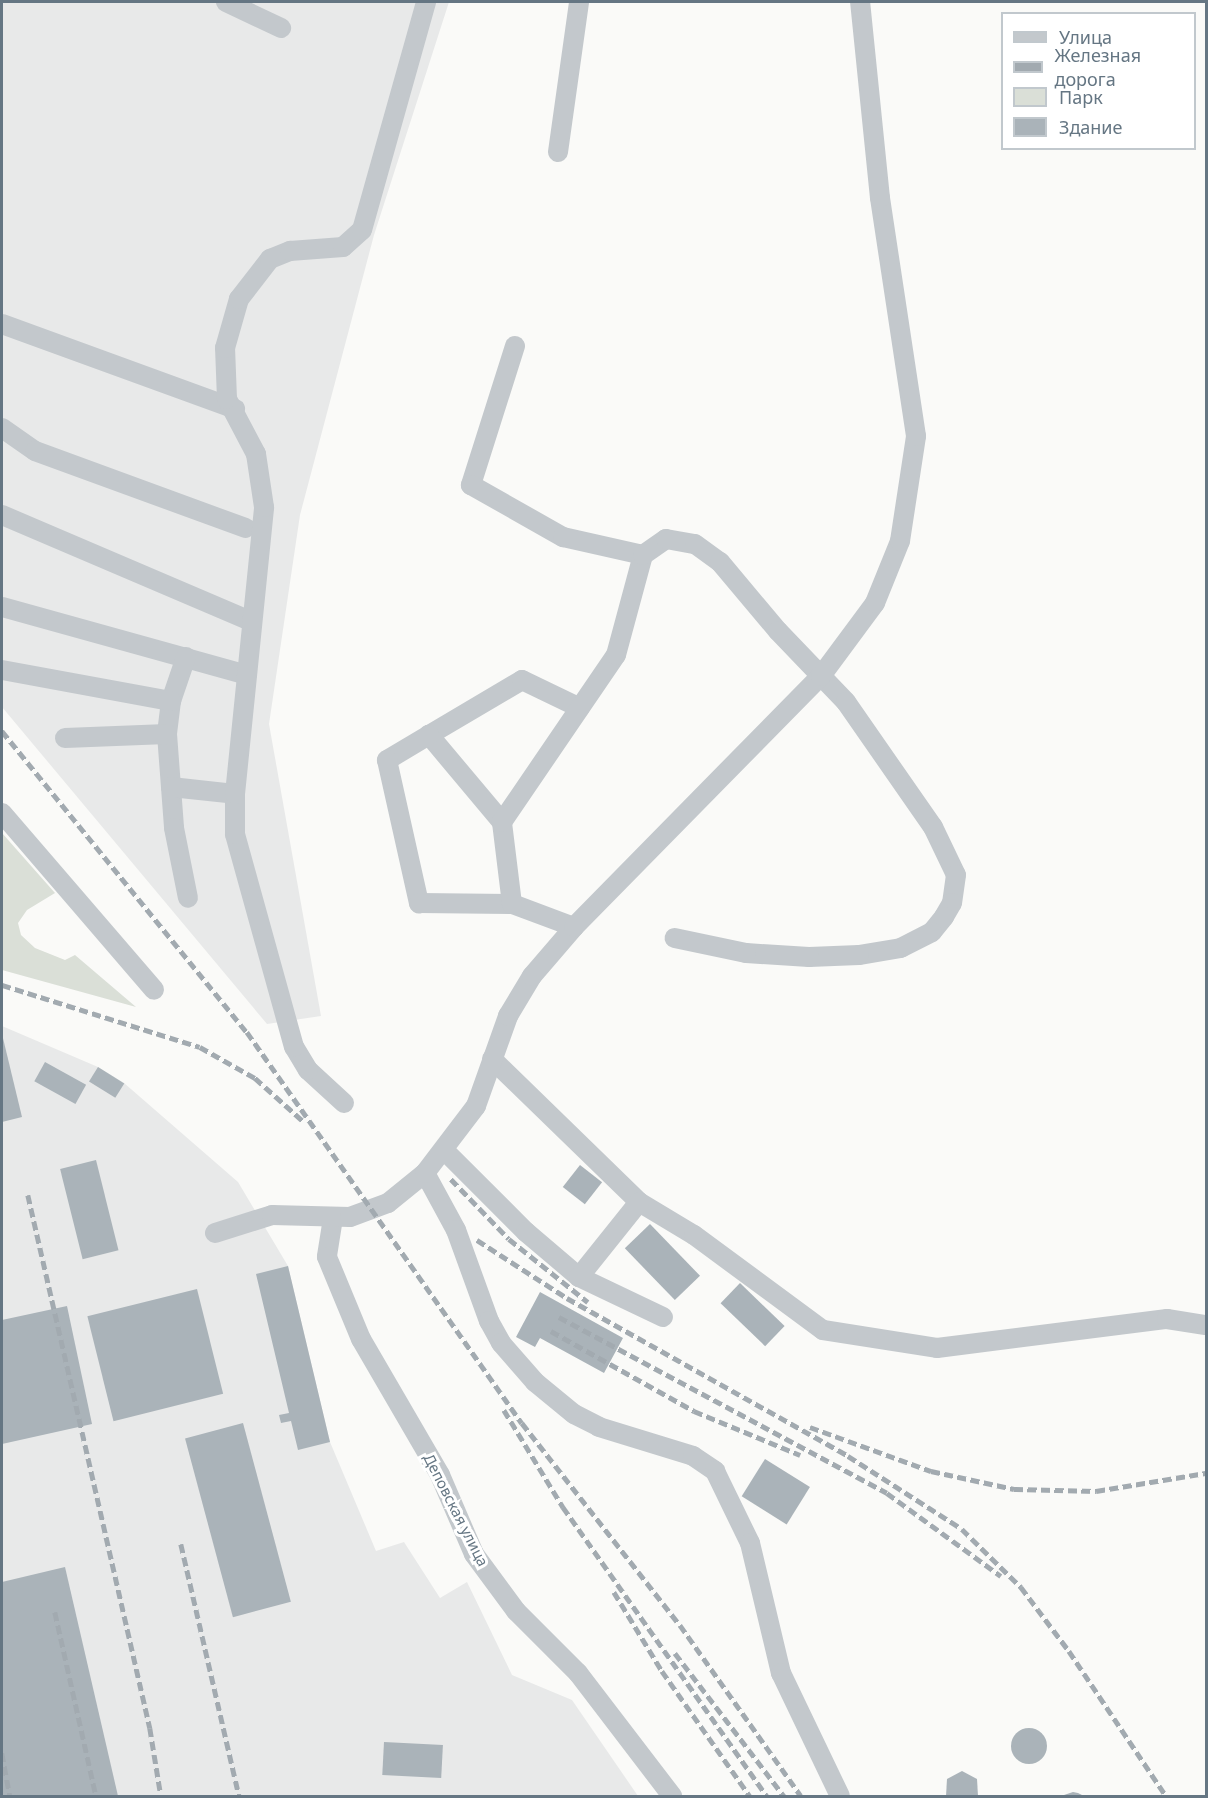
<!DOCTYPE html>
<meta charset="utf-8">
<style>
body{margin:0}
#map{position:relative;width:1208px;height:1798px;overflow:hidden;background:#fafaf8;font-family:"Noto Sans",sans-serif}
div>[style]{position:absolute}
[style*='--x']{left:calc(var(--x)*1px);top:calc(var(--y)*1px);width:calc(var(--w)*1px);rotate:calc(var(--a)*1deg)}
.built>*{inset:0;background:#e8e9e9}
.green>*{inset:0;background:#dadfd7}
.building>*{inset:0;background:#aab3b9;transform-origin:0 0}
.round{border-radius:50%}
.minor>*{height:20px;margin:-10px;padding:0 10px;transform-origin:10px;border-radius:10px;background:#c3c8cc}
.rail>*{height:4.5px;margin-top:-2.25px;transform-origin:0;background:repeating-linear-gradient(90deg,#a2aab0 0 9px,transparent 0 13.5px)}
span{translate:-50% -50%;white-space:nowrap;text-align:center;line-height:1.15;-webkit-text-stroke:6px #fff;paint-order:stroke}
.street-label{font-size:15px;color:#657683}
.frame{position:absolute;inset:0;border:3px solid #657683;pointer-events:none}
.legend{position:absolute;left:1001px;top:12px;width:195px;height:138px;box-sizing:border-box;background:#fff;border:2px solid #c1c8cd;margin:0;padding:8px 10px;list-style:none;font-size:18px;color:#657683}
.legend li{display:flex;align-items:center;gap:12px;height:30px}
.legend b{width:30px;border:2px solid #c1c8cd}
</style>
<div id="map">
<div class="built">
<i style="clip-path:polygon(2px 2px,449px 2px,374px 235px,300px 515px,269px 724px,321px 1016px,267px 1024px,2px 707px)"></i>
<i style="clip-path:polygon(2px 1026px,98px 1067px,124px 1083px,238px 1182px,288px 1266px,330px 1442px,376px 1551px,404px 1542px,440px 1598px,467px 1582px,512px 1675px,572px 1700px,638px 1796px,2px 1796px)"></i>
</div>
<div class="green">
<i style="clip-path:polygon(2px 833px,55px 893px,27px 910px,18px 923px,21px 935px,35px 948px,65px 960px,75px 955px,136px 1007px,2px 970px)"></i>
</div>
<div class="building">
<i style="clip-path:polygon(2px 1034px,22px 1117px,2px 1122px)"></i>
<i style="left:45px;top:1062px;width:47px;height:22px;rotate:29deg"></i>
<i style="left:98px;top:1067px;width:31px;height:17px;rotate:32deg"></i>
<i style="left:96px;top:1160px;width:93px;height:37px;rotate:76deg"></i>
<i style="left:580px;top:1165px;width:28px;height:28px;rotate:38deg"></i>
<i style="left:650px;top:1224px;width:72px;height:35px;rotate:46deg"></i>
<i style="clip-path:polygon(288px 1266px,330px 1442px,298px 1450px,291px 1421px,281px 1423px,279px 1415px,289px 1413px,256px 1274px)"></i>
<i style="left:740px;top:1283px;width:62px;height:28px;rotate:44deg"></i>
<i style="left:197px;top:1289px;width:108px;height:113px;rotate:76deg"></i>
<i style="clip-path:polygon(540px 1292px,623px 1338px,604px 1373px,540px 1338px,535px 1347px,516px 1337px)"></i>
<i style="clip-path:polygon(67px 1306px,92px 1424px,2px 1444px,2px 1320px)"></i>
<i style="left:243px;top:1423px;width:185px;height:60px;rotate:75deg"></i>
<i style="left:765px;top:1459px;width:53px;height:44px;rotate:32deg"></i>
<i style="clip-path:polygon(65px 1567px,118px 1796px,2px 1796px,2px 1582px)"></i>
<i class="round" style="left:1011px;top:1728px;width:36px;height:36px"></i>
<i style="left:384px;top:1742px;width:59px;height:33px;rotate:3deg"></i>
<i style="clip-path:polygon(962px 1771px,977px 1779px,978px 1796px,946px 1796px,947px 1779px)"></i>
<i style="clip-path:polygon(1073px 1792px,1078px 1793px,1084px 1796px,1061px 1796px)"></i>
</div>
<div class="minor">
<i style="--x:226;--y:2;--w:61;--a:25.3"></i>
<i style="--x:558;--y:152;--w:151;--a:-82"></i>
<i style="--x:2;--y:324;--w:248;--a:20"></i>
<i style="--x:515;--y:346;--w:146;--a:107.6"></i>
<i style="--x:471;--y:485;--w:106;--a:29.5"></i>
<i style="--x:563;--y:537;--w:82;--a:12.7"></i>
<i style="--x:2;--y:428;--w:40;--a:34.9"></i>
<i style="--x:35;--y:451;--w:224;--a:20.1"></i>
<i style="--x:2;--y:515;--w:271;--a:23.1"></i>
<i style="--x:2;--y:607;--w:254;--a:15.5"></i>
<i style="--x:186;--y:657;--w:46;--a:108.8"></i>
<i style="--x:171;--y:701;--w:33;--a:97"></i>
<i style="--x:167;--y:734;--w:94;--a:85.7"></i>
<i style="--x:174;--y:828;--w:71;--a:78.7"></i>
<i style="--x:2;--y:670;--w:172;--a:10.4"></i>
<i style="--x:429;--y:735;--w:108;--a:-30.6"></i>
<i style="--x:522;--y:680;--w:64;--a:25.8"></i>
<i style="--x:65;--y:738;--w:102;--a:-2.2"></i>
<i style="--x:171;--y:787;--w:64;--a:6.2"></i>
<i style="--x:2;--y:813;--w:233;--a:49.3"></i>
<i style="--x:502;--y:822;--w:114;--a:-130"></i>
<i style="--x:429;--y:735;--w:49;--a:149.2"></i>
<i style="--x:387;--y:760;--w:147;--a:77.4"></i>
<i style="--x:419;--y:903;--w:93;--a:0.6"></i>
<i style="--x:574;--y:927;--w:66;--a:-159.6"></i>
<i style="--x:512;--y:904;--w:83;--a:-97"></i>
<i style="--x:502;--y:822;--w:202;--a:-55.7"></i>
<i style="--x:616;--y:655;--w:104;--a:-74.9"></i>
<i style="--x:643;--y:555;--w:28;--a:-35"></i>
<i style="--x:666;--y:539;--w:29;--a:10"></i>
<i style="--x:695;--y:544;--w:31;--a:36"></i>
<i style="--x:720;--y:562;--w:90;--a:50"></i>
<i style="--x:778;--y:631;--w:98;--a:46.2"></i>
<i style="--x:846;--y:702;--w:152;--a:55.2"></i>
<i style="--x:933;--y:827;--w:53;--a:64.4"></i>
<i style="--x:956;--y:875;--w:28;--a:98"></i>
<i style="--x:952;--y:903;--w:16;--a:120"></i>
<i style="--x:944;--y:917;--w:19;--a:129"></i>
<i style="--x:932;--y:932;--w:35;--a:153"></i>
<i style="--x:901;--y:948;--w:43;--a:170.5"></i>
<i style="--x:859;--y:955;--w:50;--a:177.7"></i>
<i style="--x:809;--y:957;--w:63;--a:-176.4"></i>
<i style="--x:746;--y:953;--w:73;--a:-168.1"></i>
<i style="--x:492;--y:1059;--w:205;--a:44.2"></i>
<i style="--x:639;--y:1202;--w:64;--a:31"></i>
<i style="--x:694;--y:1235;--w:160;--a:36.4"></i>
<i style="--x:823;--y:1330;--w:115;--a:9"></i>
<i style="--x:937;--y:1348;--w:232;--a:-7.2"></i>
<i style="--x:1167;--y:1319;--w:39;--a:9"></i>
<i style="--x:344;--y:1103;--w:49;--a:-137.5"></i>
<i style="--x:308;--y:1070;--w:27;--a:-121"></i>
<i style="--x:294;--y:1047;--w:221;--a:-105.5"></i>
<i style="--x:235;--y:834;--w:40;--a:-90"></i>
<i style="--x:235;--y:794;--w:288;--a:-84.2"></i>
<i style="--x:264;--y:507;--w:54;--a:-98.6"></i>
<i style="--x:256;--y:454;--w:62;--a:-117.8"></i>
<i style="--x:227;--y:399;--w:51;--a:-92.2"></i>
<i style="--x:225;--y:348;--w:51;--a:-74.1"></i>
<i style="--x:239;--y:299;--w:51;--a:-52.2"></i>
<i style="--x:270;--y:259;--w:22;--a:-22"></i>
<i style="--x:290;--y:251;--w:53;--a:-4.3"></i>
<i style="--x:343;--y:247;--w:25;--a:-42"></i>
<i style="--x:362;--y:230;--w:237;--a:-74.3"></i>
<i style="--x:445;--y:1151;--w:115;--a:45"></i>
<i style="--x:526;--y:1232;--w:70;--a:40.3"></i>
<i style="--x:579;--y:1277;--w:93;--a:25.5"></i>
<i style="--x:425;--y:1173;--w:65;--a:61.5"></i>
<i style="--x:456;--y:1230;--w:97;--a:70.1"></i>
<i style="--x:489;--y:1321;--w:25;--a:61"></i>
<i style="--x:501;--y:1343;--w:52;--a:48.9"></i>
<i style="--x:535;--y:1382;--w:50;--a:39.4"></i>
<i style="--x:574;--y:1414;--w:28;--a:27"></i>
<i style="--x:599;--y:1427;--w:98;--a:17.1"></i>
<i style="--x:693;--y:1456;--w:27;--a:34"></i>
<i style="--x:715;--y:1471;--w:80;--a:64.1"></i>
<i style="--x:750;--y:1543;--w:134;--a:76.6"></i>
<i style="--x:781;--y:1673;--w:136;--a:64.4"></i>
<i style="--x:333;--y:1218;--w:39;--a:99"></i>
<i style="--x:327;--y:1257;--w:89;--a:67.5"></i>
<i style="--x:361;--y:1339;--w:157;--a:59.8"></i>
<i style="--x:440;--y:1475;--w:86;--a:66.7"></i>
<i style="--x:474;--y:1554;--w:71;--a:53.6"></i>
<i style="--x:516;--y:1611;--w:88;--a:45"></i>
<i style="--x:578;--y:1673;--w:155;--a:52.6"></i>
<i style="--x:215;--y:1233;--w:60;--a:-17.5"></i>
<i style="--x:272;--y:1215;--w:78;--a:1.5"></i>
<i style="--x:350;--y:1217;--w:40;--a:-20.2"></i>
<i style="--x:388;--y:1203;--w:48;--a:-39"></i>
<i style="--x:425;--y:1173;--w:84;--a:-52.7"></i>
<i style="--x:476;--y:1106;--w:96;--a:-70.4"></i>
<i style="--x:508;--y:1016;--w:47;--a:-59"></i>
<i style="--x:532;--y:976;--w:65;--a:-49.4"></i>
<i style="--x:574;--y:927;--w:352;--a:-45.5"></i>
<i style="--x:821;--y:676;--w:91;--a:-53.5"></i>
<i style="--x:875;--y:603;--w:67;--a:-68"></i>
<i style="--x:900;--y:541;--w:106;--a:-81.3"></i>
<i style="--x:916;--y:436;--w:241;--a:-98.6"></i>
<i style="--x:880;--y:198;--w:197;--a:-95.8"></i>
<i style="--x:579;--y:1277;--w:96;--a:-51.3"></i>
</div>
<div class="rail">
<i style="--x:2;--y:731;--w:388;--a:50.9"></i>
<i style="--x:247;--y:1032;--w:478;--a:54.9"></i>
<i style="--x:522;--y:1423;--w:256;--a:52"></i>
<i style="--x:680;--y:1625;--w:209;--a:54.7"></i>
<i style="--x:2;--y:985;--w:207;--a:17.4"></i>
<i style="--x:200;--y:1047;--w:63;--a:29.4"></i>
<i style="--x:255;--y:1078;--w:64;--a:41.9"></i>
<i style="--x:451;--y:1179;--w:83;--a:46"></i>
<i style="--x:509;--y:1239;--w:101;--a:38.6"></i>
<i style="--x:28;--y:1195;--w:547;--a:77.11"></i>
<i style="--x:150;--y:1728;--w:69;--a:80.8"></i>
<i style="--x:477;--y:1240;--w:107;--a:32.8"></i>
<i style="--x:567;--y:1298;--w:322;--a:29.3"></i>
<i style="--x:848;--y:1456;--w:135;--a:32.6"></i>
<i style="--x:962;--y:1529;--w:83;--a:44.5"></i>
<i style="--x:1021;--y:1587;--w:80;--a:53.1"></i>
<i style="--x:1069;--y:1651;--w:174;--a:56.2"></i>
<i style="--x:559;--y:1317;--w:372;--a:28.2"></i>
<i style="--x:887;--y:1493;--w:141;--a:36.1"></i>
<i style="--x:551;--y:1331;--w:164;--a:29.2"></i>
<i style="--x:694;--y:1411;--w:115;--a:22.5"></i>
<i style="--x:504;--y:1410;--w:114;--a:58.7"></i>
<i style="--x:563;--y:1507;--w:354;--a:54.8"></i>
<i style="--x:810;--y:1427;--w:129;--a:20"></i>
<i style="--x:931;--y:1471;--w:85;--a:12.2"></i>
<i style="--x:1014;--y:1489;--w:82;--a:1.4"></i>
<i style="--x:1096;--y:1491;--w:111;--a:-9.3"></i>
<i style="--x:181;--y:1544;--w:259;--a:77"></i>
<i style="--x:614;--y:1592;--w:92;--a:58.7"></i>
<i style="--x:662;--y:1671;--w:153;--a:54.9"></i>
<i style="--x:55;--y:1612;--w:189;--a:77.4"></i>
<i style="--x:675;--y:1653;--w:180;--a:52.7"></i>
<i style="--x:2;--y:1753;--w:44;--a:79.5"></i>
</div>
<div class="street-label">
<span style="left:456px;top:1510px;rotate:63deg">Деповская улица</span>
</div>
<div class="frame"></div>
<ul class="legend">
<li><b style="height:8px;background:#c3c8cc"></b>Улица</li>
<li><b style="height:8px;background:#a2aab0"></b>Железная дорога</li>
<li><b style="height:16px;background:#dadfd7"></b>Парк</li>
<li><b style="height:16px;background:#aab3b9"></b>Здание</li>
</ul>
</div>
